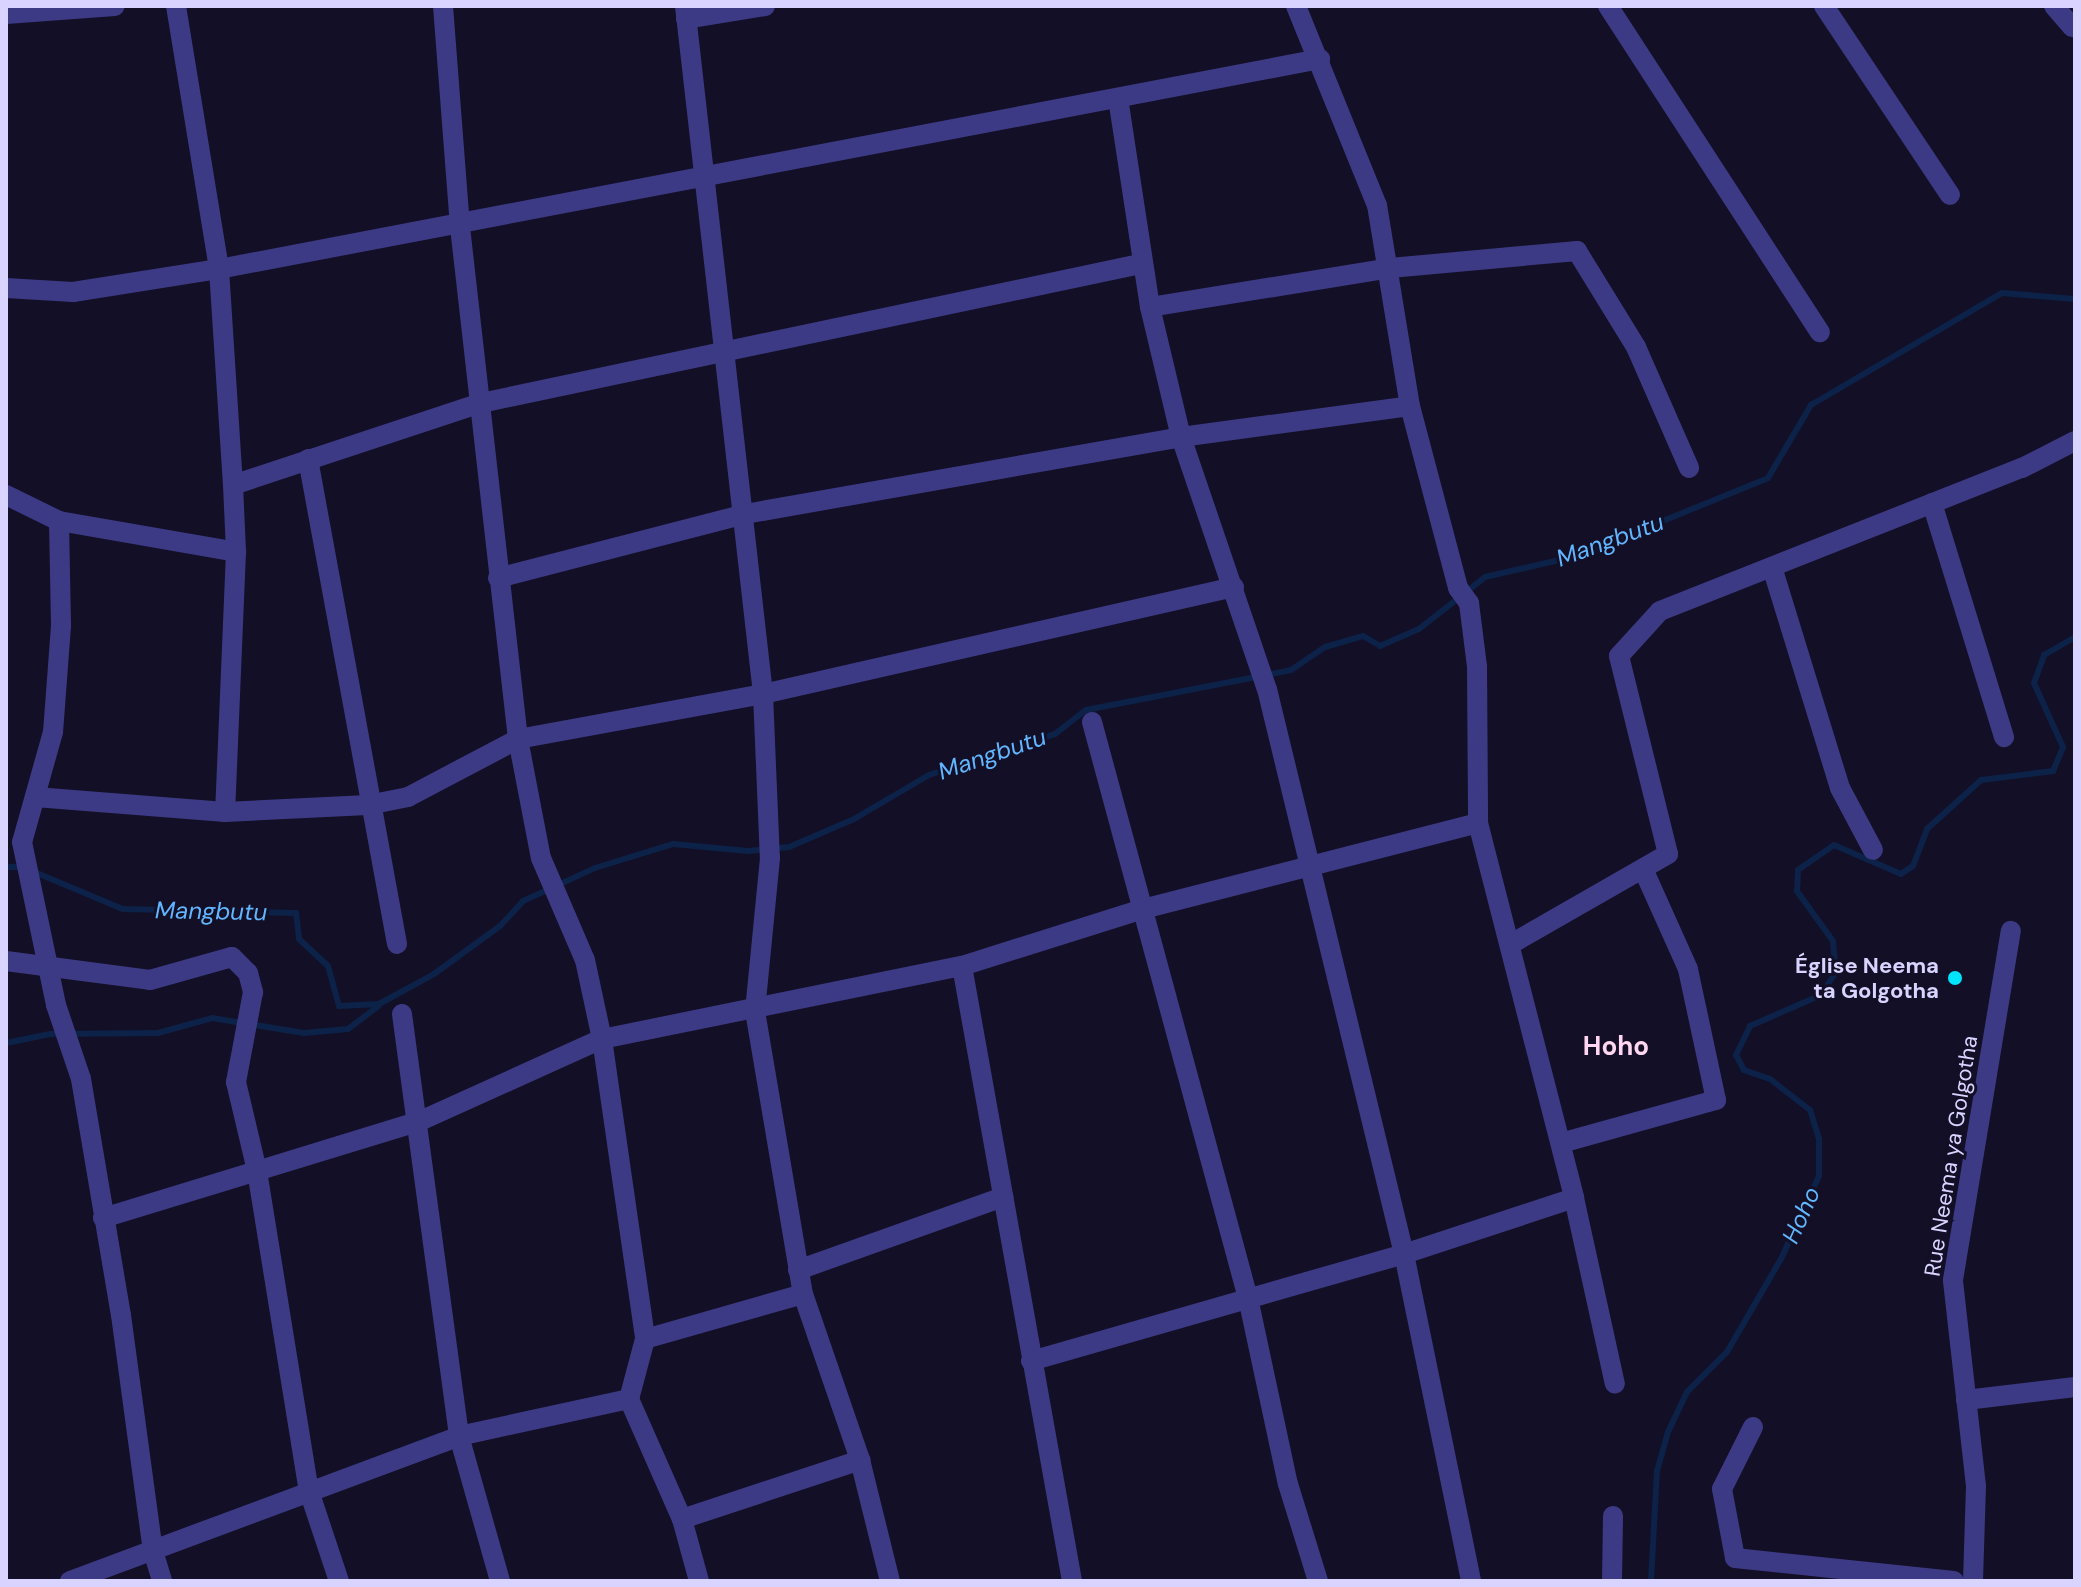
<!DOCTYPE html>
<meta charset="utf-8">
<style>
body{margin:0}
#map{position:relative;width:2081px;height:1587px;overflow:hidden;background:#130f26;font-family:"DM Sans",sans-serif}
div>[style]{position:absolute}
[style*='--x']{left:calc(var(--x)*1px);top:calc(var(--y)*1px);width:calc(var(--w)*1px);rotate:calc(var(--a)*1deg)}
.stream>*{height:6px;margin:-3px;padding:0 3px;transform-origin:3px;border-radius:3px;background:#0c2248}
.minor>*{height:20px;margin:-10px;padding:0 10px;transform-origin:10px;border-radius:10px;background:#3d3a85}
.dots>*{width:22px;height:22px;translate:-50% -50%;box-sizing:border-box;border:4px solid #130f26;border-radius:50%}
span{translate:-50% -50%;white-space:nowrap;text-align:center;line-height:1.15;-webkit-text-stroke:6px #130f26;paint-order:stroke}
.poi-label{font-size:22px;color:#d9d4ff;font-weight:700}
.right{translate:-100% -50%;text-align:right}
.street-label{font-size:22px;color:#d9d4ff}
.water-label{font-size:24px;color:#62b6ff;font-style:italic}
.quarter-label{font-size:26px;color:#ffd6f0;font-weight:700}
.frame{position:absolute;inset:0;border:8px solid #d9d4ff;pointer-events:none}
</style>
<div id="map">
<div class="stream">
<i style="--x:6;--y:867;--w:15;--a:0"></i>
<i style="--x:32;--y:871;--w:99;--a:22.7"></i>
<i style="--x:123;--y:909;--w:173;--a:1.3"></i>
<i style="--x:296;--y:913;--w:26;--a:83"></i>
<i style="--x:299;--y:939;--w:40;--a:43"></i>
<i style="--x:328;--y:966;--w:41;--a:74.6"></i>
<i style="--x:339;--y:1006;--w:40;--a:-2.9"></i>
<i style="--x:379;--y:1004;--w:63;--a:-28.6"></i>
<i style="--x:434;--y:974;--w:82;--a:-36"></i>
<i style="--x:500;--y:926;--w:34;--a:-47"></i>
<i style="--x:523;--y:901;--w:79;--a:-24.6"></i>
<i style="--x:595;--y:868;--w:82;--a:-17.1"></i>
<i style="--x:673;--y:844;--w:75;--a:5.3"></i>
<i style="--x:748;--y:851;--w:41;--a:-5.6"></i>
<i style="--x:789;--y:847;--w:71;--a:-23.3"></i>
<i style="--x:854;--y:819;--w:87;--a:-30.4"></i>
<i style="--x:929;--y:775;--w:133;--a:-18"></i>
<i style="--x:1055;--y:734;--w:39;--a:-38"></i>
<i style="--x:1086;--y:710;--w:209;--a:-11"></i>
<i style="--x:1291;--y:670;--w:41;--a:-34.1"></i>
<i style="--x:1325;--y:647;--w:40;--a:-16"></i>
<i style="--x:1363;--y:636;--w:20;--a:30"></i>
<i style="--x:1380;--y:646;--w:43;--a:-23.6"></i>
<i style="--x:1419;--y:629;--w:84;--a:-38.2"></i>
<i style="--x:1485;--y:577;--w:94;--a:-12.9"></i>
<i style="--x:1577;--y:556;--w:206;--a:-22.2"></i>
<i style="--x:1768;--y:478;--w:85;--a:-59.5"></i>
<i style="--x:1811;--y:405;--w:221;--a:-30.4"></i>
<i style="--x:2002;--y:293;--w:73;--a:4.7"></i>
<i style="--x:6;--y:1043;--w:45;--a:-11.6"></i>
<i style="--x:50;--y:1034;--w:108;--a:-0.5"></i>
<i style="--x:158;--y:1033;--w:56;--a:-15.5"></i>
<i style="--x:212;--y:1018;--w:93;--a:9.3"></i>
<i style="--x:304;--y:1033;--w:44;--a:-5.2"></i>
<i style="--x:348;--y:1029;--w:38;--a:-37"></i>
<i style="--x:1651;--y:1581;--w:110;--a:-86.9"></i>
<i style="--x:1657;--y:1471;--w:41;--a:-74.2"></i>
<i style="--x:1668;--y:1432;--w:44;--a:-64.6"></i>
<i style="--x:1687;--y:1392;--w:57;--a:-45"></i>
<i style="--x:1727;--y:1352;--w:108;--a:-59.9"></i>
<i style="--x:1781;--y:1259;--w:91;--a:-65.4"></i>
<i style="--x:1819;--y:1176;--w:37;--a:-90"></i>
<i style="--x:1819;--y:1139;--w:30;--a:-107"></i>
<i style="--x:1810;--y:1110;--w:51;--a:-142.2"></i>
<i style="--x:1770;--y:1079;--w:28;--a:-161"></i>
<i style="--x:1744;--y:1070;--w:17;--a:-118"></i>
<i style="--x:1736;--y:1055;--w:32;--a:-64"></i>
<i style="--x:1750;--y:1026;--w:77;--a:-23.6"></i>
<i style="--x:1821;--y:995;--w:27;--a:-57"></i>
<i style="--x:1836;--y:972;--w:31;--a:-96"></i>
<i style="--x:1833;--y:941;--w:62;--a:-125.8"></i>
<i style="--x:1797;--y:891;--w:21;--a:-87"></i>
<i style="--x:1798;--y:870;--w:44;--a:-34.8"></i>
<i style="--x:1834;--y:845;--w:73;--a:23.4"></i>
<i style="--x:1901;--y:874;--w:14;--a:-34"></i>
<i style="--x:1913;--y:866;--w:40;--a:-69"></i>
<i style="--x:1927;--y:829;--w:73;--a:-42.2"></i>
<i style="--x:1981;--y:780;--w:73;--a:-7.1"></i>
<i style="--x:2053;--y:771;--w:26;--a:-67"></i>
<i style="--x:2063;--y:747;--w:70;--a:-114.4"></i>
<i style="--x:2034;--y:683;--w:30;--a:-70"></i>
<i style="--x:2044;--y:655;--w:36;--a:-30"></i>
</div>
<div class="minor">
<i style="--x:176;--y:6;--w:266;--a:80.7"></i>
<i style="--x:219;--y:269;--w:216;--a:86.3"></i>
<i style="--x:233;--y:485;--w:67;--a:87.4"></i>
<i style="--x:236;--y:552;--w:260;--a:92.4"></i>
<i style="--x:443;--y:6;--w:222;--a:85.6"></i>
<i style="--x:460;--y:227;--w:515;--a:83.54"></i>
<i style="--x:518;--y:739;--w:121;--a:79.1"></i>
<i style="--x:541;--y:858;--w:111;--a:66.7"></i>
<i style="--x:585;--y:960;--w:81;--a:77.9"></i>
<i style="--x:602;--y:1039;--w:303;--a:81.8"></i>
<i style="--x:645;--y:1339;--w:62;--a:104.9"></i>
<i style="--x:629;--y:1399;--w:131;--a:66.2"></i>
<i style="--x:682;--y:1519;--w:64;--a:74.7"></i>
<i style="--x:685;--y:6;--w:692;--a:83.53"></i>
<i style="--x:763;--y:694;--w:164;--a:87.6"></i>
<i style="--x:770;--y:858;--w:154;--a:95.6"></i>
<i style="--x:755;--y:1011;--w:287;--a:80.4"></i>
<i style="--x:803;--y:1294;--w:176;--a:71"></i>
<i style="--x:860;--y:1460;--w:125;--a:76.1"></i>
<i style="--x:1296;--y:6;--w:215;--a:67.9"></i>
<i style="--x:1377;--y:205;--w:204;--a:80.7"></i>
<i style="--x:1410;--y:406;--w:188;--a:75.2"></i>
<i style="--x:1458;--y:588;--w:19;--a:54"></i>
<i style="--x:1469;--y:603;--w:64;--a:82.8"></i>
<i style="--x:1477;--y:666;--w:157;--a:89.6"></i>
<i style="--x:1478;--y:823;--w:387;--a:75.6"></i>
<i style="--x:1574;--y:1198;--w:190;--a:77.6"></i>
<i style="--x:1608;--y:6;--w:389;--a:57"></i>
<i style="--x:1824;--y:6;--w:227;--a:56.3"></i>
<i style="--x:2054;--y:6;--w:28;--a:49"></i>
<i style="--x:6;--y:14;--w:109;--a:-4.2"></i>
<i style="--x:686;--y:19;--w:80;--a:-9.3"></i>
<i style="--x:1118;--y:98;--w:211;--a:81.3"></i>
<i style="--x:1150;--y:307;--w:134;--a:76.6"></i>
<i style="--x:1181;--y:437;--w:266;--a:71.2"></i>
<i style="--x:1267;--y:689;--w:581;--a:76.37"></i>
<i style="--x:1404;--y:1254;--w:334;--a:78.4"></i>
<i style="--x:6;--y:288;--w:67;--a:3.4"></i>
<i style="--x:73;--y:292;--w:148;--a:-9"></i>
<i style="--x:219;--y:269;--w:1121;--a:-10.8"></i>
<i style="--x:1150;--y:307;--w:243;--a:-9.2"></i>
<i style="--x:1390;--y:268;--w:188;--a:-5.2"></i>
<i style="--x:1577;--y:251;--w:113;--a:58.4"></i>
<i style="--x:1636;--y:347;--w:132;--a:66.3"></i>
<i style="--x:308;--y:459;--w:493;--a:79.6"></i>
<i style="--x:233;--y:485;--w:261;--a:-18.3"></i>
<i style="--x:481;--y:403;--w:673;--a:-11.91"></i>
<i style="--x:6;--y:495;--w:59;--a:26.1"></i>
<i style="--x:59;--y:521;--w:180;--a:9.9"></i>
<i style="--x:1932;--y:503;--w:245;--a:72.9"></i>
<i style="--x:59;--y:521;--w:105;--a:88.9"></i>
<i style="--x:61;--y:626;--w:106;--a:94.3"></i>
<i style="--x:53;--y:732;--w:114;--a:105.7"></i>
<i style="--x:22;--y:842;--w:167;--a:78.2"></i>
<i style="--x:56;--y:1005;--w:78;--a:71.3"></i>
<i style="--x:81;--y:1079;--w:239;--a:80.4"></i>
<i style="--x:121;--y:1315;--w:238;--a:82.3"></i>
<i style="--x:153;--y:1551;--w:31;--a:73"></i>
<i style="--x:1772;--y:567;--w:231;--a:72.9"></i>
<i style="--x:1840;--y:788;--w:70;--a:62"></i>
<i style="--x:498;--y:578;--w:255;--a:-14.5"></i>
<i style="--x:745;--y:514;--w:443;--a:-10"></i>
<i style="--x:1181;--y:437;--w:231;--a:-7.7"></i>
<i style="--x:1092;--y:722;--w:597;--a:74.85"></i>
<i style="--x:1248;--y:1298;--w:190;--a:77.9"></i>
<i style="--x:1288;--y:1484;--w:102;--a:72.8"></i>
<i style="--x:35;--y:797;--w:191;--a:4.5"></i>
<i style="--x:225;--y:812;--w:143;--a:-2.8"></i>
<i style="--x:368;--y:805;--w:41;--a:-11.3"></i>
<i style="--x:408;--y:797;--w:124;--a:-27.8"></i>
<i style="--x:518;--y:739;--w:249;--a:-10.4"></i>
<i style="--x:763;--y:694;--w:483;--a:-12.8"></i>
<i style="--x:1511;--y:944;--w:181;--a:-29.8"></i>
<i style="--x:1668;--y:854;--w:204;--a:-103.9"></i>
<i style="--x:1619;--y:656;--w:61;--a:-47.7"></i>
<i style="--x:1660;--y:611;--w:389;--a:-21.6"></i>
<i style="--x:2022;--y:468;--w:59;--a:-27"></i>
<i style="--x:6;--y:961;--w:145;--a:7.5"></i>
<i style="--x:150;--y:980;--w:85;--a:-15.7"></i>
<i style="--x:232;--y:957;--w:23;--a:45"></i>
<i style="--x:248;--y:973;--w:20;--a:75"></i>
<i style="--x:253;--y:992;--w:92;--a:100.7"></i>
<i style="--x:236;--y:1082;--w:91;--a:76.7"></i>
<i style="--x:257;--y:1171;--w:324;--a:80.8"></i>
<i style="--x:309;--y:1491;--w:95;--a:71.6"></i>
<i style="--x:962;--y:966;--w:625;--a:79.86"></i>
<i style="--x:402;--y:1014;--w:426;--a:82.3"></i>
<i style="--x:459;--y:1436;--w:151;--a:74.2"></i>
<i style="--x:1561;--y:1143;--w:161;--a:-15.5"></i>
<i style="--x:1716;--y:1100;--w:134;--a:-102.1"></i>
<i style="--x:1688;--y:969;--w:110;--a:-114.2"></i>
<i style="--x:103;--y:1218;--w:332;--a:-17"></i>
<i style="--x:420;--y:1121;--w:200;--a:-24.3"></i>
<i style="--x:602;--y:1039;--w:367;--a:-11.5"></i>
<i style="--x:962;--y:966;--w:190;--a:-17.5"></i>
<i style="--x:1143;--y:909;--w:346;--a:-14.4"></i>
<i style="--x:798;--y:1270;--w:218;--a:-19.6"></i>
<i style="--x:645;--y:1339;--w:164;--a:-15.9"></i>
<i style="--x:1031;--y:1361;--w:388;--a:-16"></i>
<i style="--x:1404;--y:1254;--w:179;--a:-18.2"></i>
<i style="--x:1966;--y:1400;--w:110;--a:-6.8"></i>
<i style="--x:1753;--y:1427;--w:69;--a:116.6"></i>
<i style="--x:1722;--y:1489;--w:70;--a:79.3"></i>
<i style="--x:1735;--y:1558;--w:220;--a:6"></i>
<i style="--x:682;--y:1519;--w:188;--a:-18.3"></i>
<i style="--x:70;--y:1581;--w:415;--a:-20.4"></i>
<i style="--x:459;--y:1436;--w:174;--a:-12.3"></i>
<i style="--x:1612;--y:1581;--w:65;--a:-89.1"></i>
<i style="--x:1973;--y:1581;--w:95;--a:-88.2"></i>
<i style="--x:1976;--y:1486;--w:207;--a:-96.4"></i>
<i style="--x:1953;--y:1280;--w:354;--a:-80.6"></i>
</div>
<div class="dots">
<i style="left:1955px;top:978px;background:#00e5ff"></i>
</div>
<div class="poi-label">
<span class="right" style="left:1939px;top:978px">Église Neema<br>ta Golgotha</span>
</div>
<div class="street-label">
<span style="left:1951px;top:1156px;rotate:-81deg">Rue Neema ya Golgotha</span>
</div>
<div class="water-label">
<span style="left:1610px;top:540px;rotate:-20deg">Mangbutu</span>
<span style="left:992px;top:754px;rotate:-19deg">Mangbutu</span>
<span style="left:211px;top:911px;rotate:1deg">Mangbutu</span>
<span style="left:1801px;top:1215px;rotate:-66deg">Hoho</span>
</div>
<div class="quarter-label">
<span style="left:1616px;top:1047px">Hoho</span>
</div>
<div class="frame"></div>
</div>
